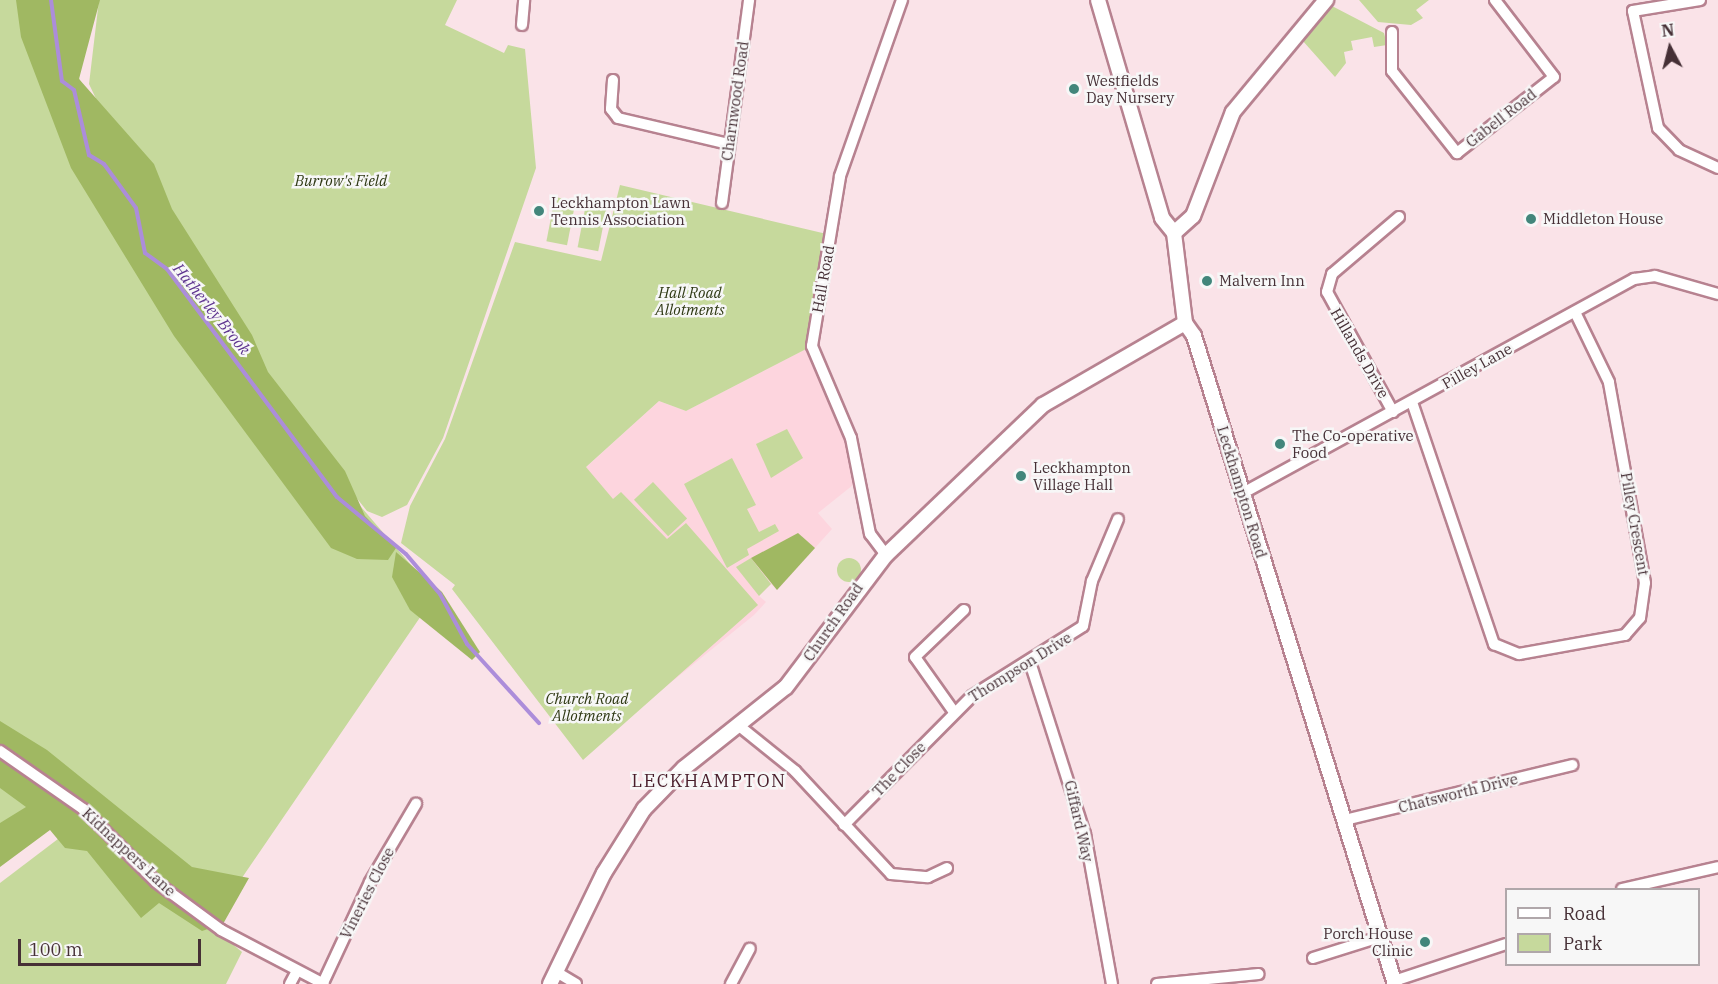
<!DOCTYPE html>
<style>
body{margin:0}
#map{position:relative;width:1718px;height:984px;overflow:hidden;background:#fae3e8;font-family:"IBM Plex Serif",serif}
div>[style]{position:absolute}
[style*='--x']{left:calc(var(--x)*1px);top:calc(var(--y)*1px);width:calc(var(--w)*1px);rotate:calc(var(--a)*1deg)}
.built>*{inset:0;background:#fdd5de}
.green>*{inset:0;background:#c6d99c;transform-origin:0 0}
.round{border-radius:50%}
.forest>*{inset:0;background:#a0b862}
.stream>*{height:4px;margin:-2px;padding:0 2px;transform-origin:2px;border-radius:2px;background:#ac8dda}
.roads{filter:drop-shadow(2px 0 #b78290) drop-shadow(-2px 0 #b78290) drop-shadow(0 2px #b78290) drop-shadow(0 -2px #b78290)}
.street>*{height:10px;margin:-5px;padding:0 5px;transform-origin:5px;border-radius:5px;background:#fff}
.secondary>*{height:14px;margin:-7px;padding:0 7px;transform-origin:7px;border-radius:7px;background:#fff}
.dots>*{width:16px;height:16px;translate:-50% -50%;box-sizing:border-box;border:3px solid #f7f7f7;border-radius:50%}
span{translate:-50% -50%;white-space:nowrap;text-align:center;line-height:1.15;-webkit-text-stroke:5px #f7f7f7;paint-order:stroke}
.poi-label{font-size:15px;color:#463036}
.left{translate:0 -50%;text-align:left}
.right{translate:-100% -50%;text-align:right}
.street-label{font-size:15px;color:#463036}
.park-label{font-size:15px;color:#2e3813;font-style:italic}
.water-label{font-size:16px;color:#5f3590;font-style:italic}
.quarter-label{font-size:18px;color:#481d2a;letter-spacing:1.5px}
.legend{position:absolute;left:1505px;top:888px;width:195px;height:78px;box-sizing:border-box;background:#f7f7f7;border:2px solid #b0a7aa;margin:0;padding:8px 10px;list-style:none;font-size:18px;color:#463036}
.legend li{display:flex;align-items:center;gap:12px;height:30px}
.legend b{width:30px;border:2px solid #b0a7aa}
.north{position:absolute;left:1640px;top:18px;width:60px;height:60px;-webkit-text-stroke:4px #f7f7f7;paint-order:stroke;rotate:353deg;font-size:16px;font-weight:700;line-height:24px;text-align:center;color:#463036}
.north::after{content:'';display:block;margin:auto;width:21px;height:27px;background:#463036;clip-path:polygon(50% 0,100% 100%,50% 72%,0 100%)}
.scale{position:absolute;left:18px;top:939px;width:183px;height:27px;box-sizing:border-box;border:3px solid #463036;border-top:0;padding-left:8px;font-size:18px;line-height:21px;white-space:nowrap;color:#463036;-webkit-text-stroke:4px #f7f7f7;paint-order:stroke}
</style>
<div id="map">
<div class="built">
<i style="clip-path:polygon(806px 349px,843px 429px,853px 485px,818px 513px,832px 529px,777px 590px,771px 584px,759px 596px,766px 602px,754px 615px,637px 710px,495px 550px,659px 401px,686px 411px)"></i>
</div>
<div class="green">
<i style="clip-path:polygon(0 0,87px 0,79px 78px,176px 292px,436px 594px,220px 910px,81px 793px,0 846px)"></i>
<i style="clip-path:polygon(99px 0,457px 0,445px 25px,504px 53px,508px 45px,525px 49px,536px 168px,443px 438px,407px 505px,382px 517px,367px 511px,261px 378px,162px 237px,89px 84px)"></i>
<i style="clip-path:polygon(1359px 0,1429px 0,1416px 10px,1423px 18px,1411px 25px,1378px 22px)"></i>
<i style="clip-path:polygon(1332px 6px,1384px 33px,1387px 45px,1374px 47px,1372px 37px,1351px 41px,1353px 50px,1344px 52px,1346px 63px,1335px 77px,1302px 40px)"></i>
<i style="clip-path:polygon(620px 185px,831px 235px,812px 346px,686px 411px,659px 401px,586px 467px,613px 499px,621px 492px,667px 539px,686px 523px,758px 605px,583px 760px,452px 589px,455px 585px,401px 543px,410px 506px,445px 439px,515px 242px,601px 261px)"></i>
<i style="left:555px;top:197px;width:21px;height:45px;rotate:11deg"></i>
<i style="left:586px;top:204px;width:21px;height:44px;rotate:11deg"></i>
<i style="clip-path:polygon(787px 429px,803px 458px,771px 478px,756px 444px)"></i>
<i style="clip-path:polygon(732px 458px,756px 505px,747px 509px,759px 532px,775px 524px,779px 531px,747px 549px,749px 555px,727px 568px,684px 484px)"></i>
<i style="left:653px;top:482px;width:50px;height:26px;rotate:47deg"></i>
<i style="clip-path:polygon(751px 558px,771px 584px,759px 596px,736px 567px)"></i>
<i class="round" style="left:837px;top:558px;width:24px;height:24px"></i>
<i style="clip-path:polygon(83px 820px,242px 952px,226px 984px,0 984px,0 883px)"></i>
</div>
<div class="forest">
<i style="clip-path:polygon(16px 0,100px 0,79px 79px,154px 164px,172px 209px,252px 335px,268px 372px,345px 471px,365px 516px,396px 548px,388px 560px,357px 559px,331px 548px,174px 336px,71px 168px,21px 37px)"></i>
<i style="clip-path:polygon(798px 533px,815px 548px,777px 590px,751px 558px)"></i>
<i style="clip-path:polygon(396px 552px,442px 592px,480px 652px,472px 660px,410px 610px,392px 577px)"></i>
<i style="clip-path:polygon(0 721px,47px 750px,192px 867px,249px 878px,223px 924px,202px 931px,159px 903px,141px 918px,87px 851px,65px 848px,50px 830px,0 867px,0 823px,26px 807px,0 788px)"></i>
</div>
<div class="stream">
<i style="--x:51;--y:0;--w:82;--a:82.3"></i>
<i style="--x:62;--y:81;--w:15;--a:37"></i>
<i style="--x:74;--y:90;--w:67;--a:77"></i>
<i style="--x:89;--y:155;--w:17;--a:31"></i>
<i style="--x:104;--y:164;--w:54;--a:54"></i>
<i style="--x:136;--y:208;--w:46;--a:78.7"></i>
<i style="--x:145;--y:253;--w:27;--a:36"></i>
<i style="--x:167;--y:269;--w:284;--a:53.3"></i>
<i style="--x:337;--y:497;--w:89;--a:39.6"></i>
<i style="--x:406;--y:554;--w:52;--a:49.6"></i>
<i style="--x:440;--y:594;--w:57;--a:61.6"></i>
<i style="--x:467;--y:644;--w:107;--a:47.7"></i>
</div>
<div class="roads">
<div class="street">
<i style="--x:1700;--y:0;--w:68;--a:170.7"></i>
<i style="--x:1633;--y:11;--w:120;--a:77.9"></i>
<i style="--x:1658;--y:128;--w:30;--a:46"></i>
<i style="--x:1679;--y:150;--w:43;--a:24.8"></i>
<i style="--x:522;--y:25;--w:25;--a:-85"></i>
<i style="--x:1392;--y:32;--w:39;--a:90"></i>
<i style="--x:1392;--y:71;--w:105;--a:51.6"></i>
<i style="--x:1457;--y:153;--w:123;--a:-38.1"></i>
<i style="--x:1554;--y:77;--w:97;--a:-127.5"></i>
<i style="--x:613;--y:80;--w:29;--a:94"></i>
<i style="--x:611;--y:109;--w:11;--a:52"></i>
<i style="--x:618;--y:118;--w:114;--a:13.2"></i>
<i style="--x:722;--y:203;--w:205;--a:-82.4"></i>
<i style="--x:1412;--y:402;--w:256;--a:71.3"></i>
<i style="--x:1494;--y:644;--w:27;--a:22"></i>
<i style="--x:1519;--y:654;--w:108;--a:-10.2"></i>
<i style="--x:1625;--y:635;--w:23;--a:-49"></i>
<i style="--x:1640;--y:618;--w:35;--a:-82"></i>
<i style="--x:1645;--y:583;--w:204;--a:-100.2"></i>
<i style="--x:1609;--y:382;--w:78;--a:-115.9"></i>
<i style="--x:1393;--y:412;--w:137;--a:-118.8"></i>
<i style="--x:1327;--y:292;--w:19;--a:-74"></i>
<i style="--x:1332;--y:274;--w:88;--a:-40.4"></i>
<i style="--x:1243;--y:493;--w:446;--a:-28.7"></i>
<i style="--x:1634;--y:279;--w:21;--a:-8"></i>
<i style="--x:1655;--y:276;--w:66;--a:15.9"></i>
<i style="--x:886;--y:555;--w:26;--a:-127"></i>
<i style="--x:870;--y:534;--w:98;--a:-101.2"></i>
<i style="--x:851;--y:438;--w:100;--a:-113"></i>
<i style="--x:812;--y:346;--w:172;--a:-80.6"></i>
<i style="--x:840;--y:176;--w:187;--a:-70.6"></i>
<i style="--x:1030;--y:662;--w:181;--a:72.3"></i>
<i style="--x:1085;--y:834;--w:152;--a:79.8"></i>
<i style="--x:954;--y:712;--w:67;--a:-125.3"></i>
<i style="--x:915;--y:657;--w:68;--a:-43.8"></i>
<i style="--x:738;--y:725;--w:73;--a:38.9"></i>
<i style="--x:795;--y:771;--w:141;--a:47"></i>
<i style="--x:891;--y:874;--w:37;--a:5"></i>
<i style="--x:928;--y:877;--w:21;--a:-25"></i>
<i style="--x:0;--y:751;--w:101;--a:34.9"></i>
<i style="--x:83;--y:809;--w:103;--a:45"></i>
<i style="--x:156;--y:882;--w:81;--a:36.4"></i>
<i style="--x:221;--y:930;--w:116;--a:27.7"></i>
<i style="--x:1345;--y:820;--w:234;--a:-13.6"></i>
<i style="--x:844;--y:825;--w:182;--a:-45.2"></i>
<i style="--x:972;--y:696;--w:131;--a:-32.2"></i>
<i style="--x:1083;--y:626;--w:46;--a:-78.7"></i>
<i style="--x:1092;--y:581;--w:67;--a:-67.2"></i>
<i style="--x:1622;--y:889;--w:98;--a:-12.9"></i>
<i style="--x:1313;--y:958;--w:70;--a:-17.4"></i>
<i style="--x:558;--y:973;--w:21;--a:31"></i>
<i style="--x:1394;--y:981;--w:118;--a:-18.3"></i>
<i style="--x:323;--y:983;--w:111;--a:-65"></i>
<i style="--x:370;--y:882;--w:91;--a:-59.5"></i>
<i style="--x:290;--y:984;--w:15;--a:-62"></i>
<i style="--x:731;--y:984;--w:40;--a:-62"></i>
<i style="--x:1157;--y:984;--w:102;--a:-5.6"></i>
</div>
<div class="secondary">
<i style="--x:1098;--y:0;--w:227;--a:73.6"></i>
<i style="--x:1162;--y:218;--w:19;--a:51"></i>
<i style="--x:1174;--y:233;--w:91;--a:83"></i>
<i style="--x:1185;--y:323;--w:16;--a:55"></i>
<i style="--x:1194;--y:336;--w:678;--a:72.77"></i>
<i style="--x:1174;--y:233;--w:25;--a:-42"></i>
<i style="--x:1193;--y:216;--w:111;--a:-69"></i>
<i style="--x:1233;--y:112;--w:146;--a:-50.3"></i>
<i style="--x:550;--y:984;--w:123;--a:-64.1"></i>
<i style="--x:604;--y:873;--w:75;--a:-58"></i>
<i style="--x:644;--y:809;--w:57;--a:-45.7"></i>
<i style="--x:684;--y:768;--w:130;--a:-38.5"></i>
<i style="--x:786;--y:687;--w:166;--a:-52.9"></i>
<i style="--x:886;--y:555;--w:217;--a:-43.7"></i>
<i style="--x:1043;--y:405;--w:164;--a:-30"></i>
</div>
</div>
<div class="dots">
<i style="left:1074px;top:89px;background:#42867b"></i>
<i style="left:539px;top:211px;background:#42867b"></i>
<i style="left:1531px;top:219px;background:#42867b"></i>
<i style="left:1207px;top:281px;background:#42867b"></i>
<i style="left:1280px;top:444px;background:#42867b"></i>
<i style="left:1021px;top:476px;background:#42867b"></i>
<i style="left:1425px;top:942px;background:#42867b"></i>
</div>
<div class="poi-label">
<span class="left" style="left:1086px;top:89px">Westfields<br>Day Nursery</span>
<span class="left" style="left:551px;top:211px">Leckhampton Lawn<br>Tennis Association</span>
<span class="left" style="left:1543px;top:219px">Middleton House</span>
<span class="left" style="left:1219px;top:281px">Malvern Inn</span>
<span class="left" style="left:1292px;top:444px">The Co-operative<br>Food</span>
<span class="left" style="left:1033px;top:476px">Leckhampton<br>Village Hall</span>
<span class="right" style="left:1413px;top:942px">Porch House<br>Clinic</span>
</div>
<div class="street-label">
<span style="left:735px;top:101px;rotate:-82deg">Charnwood Road</span>
<span style="left:1501px;top:118px;rotate:-38deg">Gabell Road</span>
<span style="left:823px;top:279px;rotate:-80deg">Hall Road</span>
<span style="left:1360px;top:353px;rotate:60deg">Hillands Drive</span>
<span style="left:1477px;top:366px;rotate:-29deg">Pilley Lane</span>
<span style="left:1242px;top:492px;rotate:73deg">Leckhampton Road</span>
<span style="left:1635px;top:524px;rotate:80deg">Pilley Crescent</span>
<span style="left:833px;top:622px;rotate:-55deg">Church Road</span>
<span style="left:1020px;top:667px;rotate:-32deg">Thompson Drive</span>
<span style="left:899px;top:769px;rotate:-46deg">The Close</span>
<span style="left:1458px;top:793px;rotate:-14deg">Chatsworth Drive</span>
<span style="left:1079px;top:821px;rotate:77deg">Giffard Way</span>
<span style="left:129px;top:852px;rotate:43deg">Kidnappers Lane</span>
<span style="left:367px;top:893px;rotate:-63deg">Vineries Close</span>
</div>
<div class="park-label">
<span style="left:341px;top:181px">Burrow's Field</span>
<span style="left:690px;top:301px">Hall Road<br>Allotments</span>
<span style="left:587px;top:707px">Church Road<br>Allotments</span>
</div>
<div class="water-label">
<span style="left:212px;top:309px;rotate:51deg">Hatherley Brook</span>
</div>
<div class="quarter-label">
<span style="left:709px;top:781px">LECKHAMPTON</span>
</div>
<ul class="legend">
<li><b style="height:8px;background:#fff"></b>Road</li>
<li><b style="height:16px;background:#c6d99c"></b>Park</li>
</ul>
<div class="north">N</div>
<div class="scale">100 m</div>
</div>
